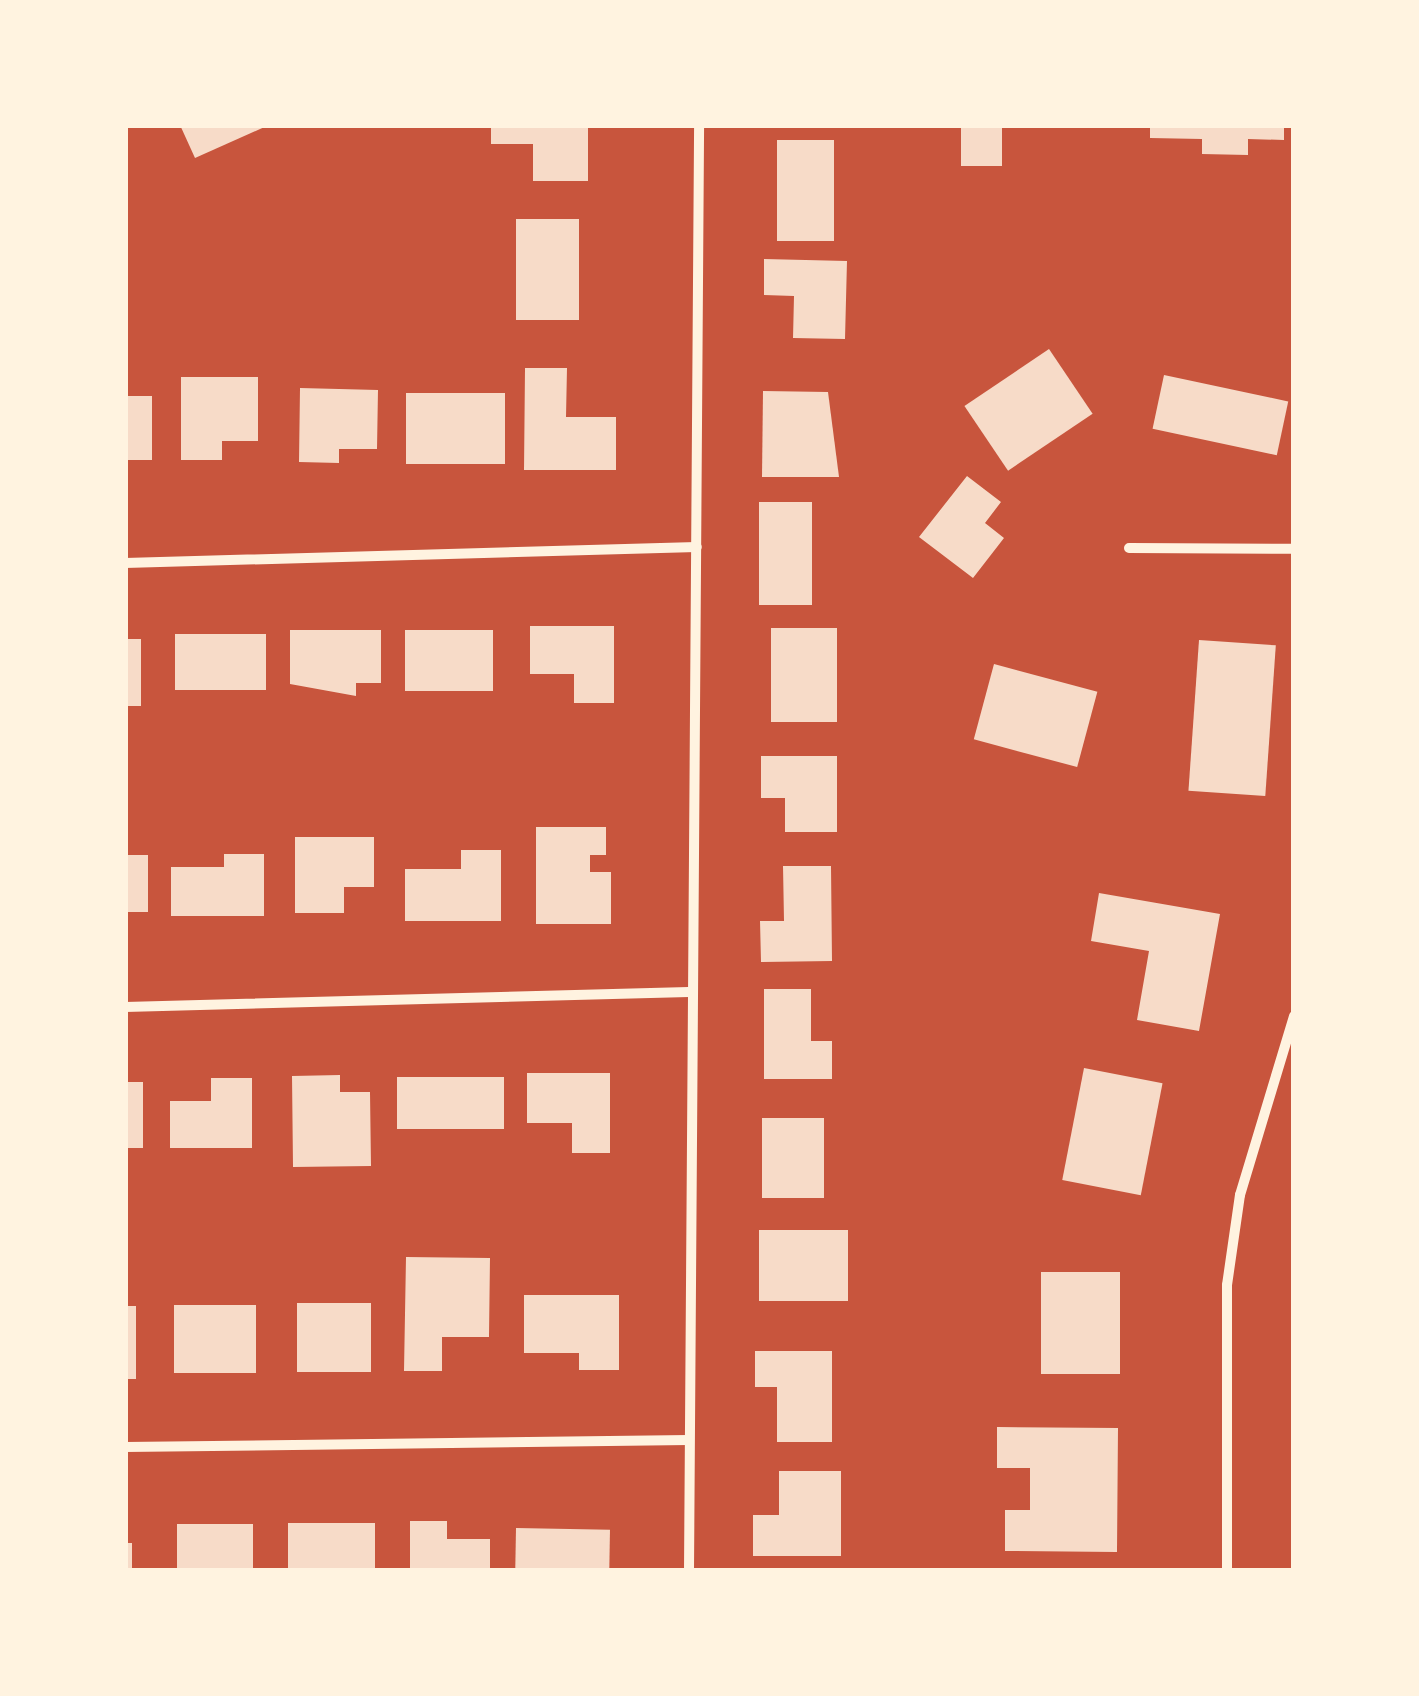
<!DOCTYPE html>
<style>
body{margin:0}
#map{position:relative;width:1419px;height:1696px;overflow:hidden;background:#c8553d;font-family:"Noto Sans",sans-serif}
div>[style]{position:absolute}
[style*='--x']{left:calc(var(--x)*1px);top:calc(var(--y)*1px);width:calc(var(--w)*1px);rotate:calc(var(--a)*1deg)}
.building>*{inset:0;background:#f7dbc8;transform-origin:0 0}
.minor>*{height:10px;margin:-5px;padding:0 5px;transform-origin:5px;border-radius:5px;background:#fff3e0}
span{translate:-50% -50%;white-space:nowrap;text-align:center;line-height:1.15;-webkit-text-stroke:8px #fff3e0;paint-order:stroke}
.frame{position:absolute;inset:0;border:128px solid #fff3e0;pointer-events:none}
</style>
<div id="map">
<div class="building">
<i style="clip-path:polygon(180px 125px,269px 125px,195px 158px)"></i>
<i style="clip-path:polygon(491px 125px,588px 125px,588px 181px,533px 181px,533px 144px,491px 144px)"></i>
<i style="left:961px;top:125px;width:41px;height:41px"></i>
<i style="clip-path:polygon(1150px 125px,1284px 125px,1284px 140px,1248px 139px,1248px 155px,1202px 154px,1202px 139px,1150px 138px)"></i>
<i style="left:777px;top:140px;width:57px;height:101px"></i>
<i style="left:516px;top:219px;width:63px;height:101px"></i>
<i style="clip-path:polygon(764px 259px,847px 261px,845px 339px,793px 338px,794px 296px,764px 295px)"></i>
<i style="left:1049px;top:349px;width:78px;height:102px;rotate:56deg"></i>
<i style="clip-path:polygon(525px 368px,567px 368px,566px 417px,616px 417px,616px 470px,524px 470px)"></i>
<i style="left:1164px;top:375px;width:127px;height:55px;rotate:12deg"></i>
<i style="clip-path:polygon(181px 377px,258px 377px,258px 441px,222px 441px,222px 460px,181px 460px)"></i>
<i style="clip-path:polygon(300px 388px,378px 390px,377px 449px,339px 449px,339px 463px,299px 462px)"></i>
<i style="clip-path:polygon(763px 391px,828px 392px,839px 477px,762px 477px)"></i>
<i style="left:406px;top:393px;width:99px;height:71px"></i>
<i style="left:125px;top:396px;width:27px;height:64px"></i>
<i style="clip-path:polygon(967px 476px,1001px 502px,985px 523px,1004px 538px,973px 578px,919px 537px)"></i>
<i style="left:759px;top:502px;width:53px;height:103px"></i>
<i style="clip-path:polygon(530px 626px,614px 626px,614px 703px,574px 703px,574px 674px,530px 674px)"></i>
<i style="left:771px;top:628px;width:66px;height:94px"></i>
<i style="clip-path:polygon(290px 630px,381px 630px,381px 683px,356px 683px,356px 696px,290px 684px)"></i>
<i style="left:405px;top:630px;width:88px;height:61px"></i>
<i style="left:175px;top:634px;width:91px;height:56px"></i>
<i style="left:125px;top:639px;width:16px;height:67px"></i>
<i style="left:1199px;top:640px;width:77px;height:151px;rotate:4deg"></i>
<i style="left:994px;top:664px;width:107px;height:78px;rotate:15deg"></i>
<i style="clip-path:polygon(761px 756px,837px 756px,837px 832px,785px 832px,785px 798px,761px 798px)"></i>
<i style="clip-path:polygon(536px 827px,606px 827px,606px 855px,590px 855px,590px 872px,611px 872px,611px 924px,536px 924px)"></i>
<i style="clip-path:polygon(295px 837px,374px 837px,374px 887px,344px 887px,344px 913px,295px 913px)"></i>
<i style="clip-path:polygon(461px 850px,501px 850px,501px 921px,405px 921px,405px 869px,461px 869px)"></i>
<i style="clip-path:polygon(224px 854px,264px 854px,264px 916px,171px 916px,171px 867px,224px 867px)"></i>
<i style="left:125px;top:855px;width:23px;height:57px"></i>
<i style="clip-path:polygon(783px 866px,831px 866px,832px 961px,761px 962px,760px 921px,784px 921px)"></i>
<i style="clip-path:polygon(1099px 893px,1220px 914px,1199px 1031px,1137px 1020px,1149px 951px,1091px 941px)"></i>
<i style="clip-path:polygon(764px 989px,811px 989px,811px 1041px,832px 1041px,832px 1079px,764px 1079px)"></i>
<i style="left:1084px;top:1068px;width:80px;height:114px;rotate:11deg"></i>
<i style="clip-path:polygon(527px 1073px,610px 1073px,610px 1153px,572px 1153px,572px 1123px,527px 1123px)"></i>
<i style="clip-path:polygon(340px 1075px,340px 1092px,370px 1092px,371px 1166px,293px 1167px,292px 1076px)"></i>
<i style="left:397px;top:1077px;width:107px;height:52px"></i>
<i style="clip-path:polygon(211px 1078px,252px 1078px,252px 1148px,170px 1148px,170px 1101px,211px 1101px)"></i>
<i style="left:125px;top:1082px;width:18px;height:66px"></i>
<i style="left:762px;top:1118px;width:62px;height:80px"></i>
<i style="left:759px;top:1230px;width:89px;height:71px"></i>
<i style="clip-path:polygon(406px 1257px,490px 1258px,489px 1337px,442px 1337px,442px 1371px,404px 1371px)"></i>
<i style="left:1041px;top:1272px;width:79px;height:102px"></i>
<i style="clip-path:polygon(524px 1295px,619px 1295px,619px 1370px,579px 1370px,579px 1353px,524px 1353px)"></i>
<i style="left:297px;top:1303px;width:74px;height:69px"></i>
<i style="left:174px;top:1305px;width:82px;height:68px"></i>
<i style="left:125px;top:1306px;width:11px;height:73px"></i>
<i style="clip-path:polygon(755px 1351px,832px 1351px,832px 1442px,777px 1442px,777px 1387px,755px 1387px)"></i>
<i style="clip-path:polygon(997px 1427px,1118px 1428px,1117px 1552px,1005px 1551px,1005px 1510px,1030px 1510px,1030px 1468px,997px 1468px)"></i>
<i style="clip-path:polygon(779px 1471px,841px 1471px,841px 1556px,753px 1556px,753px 1515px,779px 1515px)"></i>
<i style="clip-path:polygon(410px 1521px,447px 1521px,447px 1539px,490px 1539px,490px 1571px,410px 1571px)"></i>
<i style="left:375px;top:1523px;width:48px;height:87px;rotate:90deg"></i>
<i style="left:177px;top:1524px;width:76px;height:47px"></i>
<i style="left:516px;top:1528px;width:94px;height:43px;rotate:1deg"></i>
<i style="left:125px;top:1543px;width:7px;height:28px"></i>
</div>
<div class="minor">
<i style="--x:1129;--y:548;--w:165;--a:0.3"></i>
<i style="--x:125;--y:563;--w:572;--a:-1.6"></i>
<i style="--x:125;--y:1007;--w:564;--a:-1.52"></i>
<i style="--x:125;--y:1447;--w:564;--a:-0.71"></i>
<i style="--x:689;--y:1571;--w:1446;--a:-89.6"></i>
<i style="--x:1227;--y:1571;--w:286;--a:-90"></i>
<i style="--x:1227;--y:1285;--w:91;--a:-81.8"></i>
<i style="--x:1240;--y:1195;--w:187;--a:-73.2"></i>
</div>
<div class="frame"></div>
</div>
